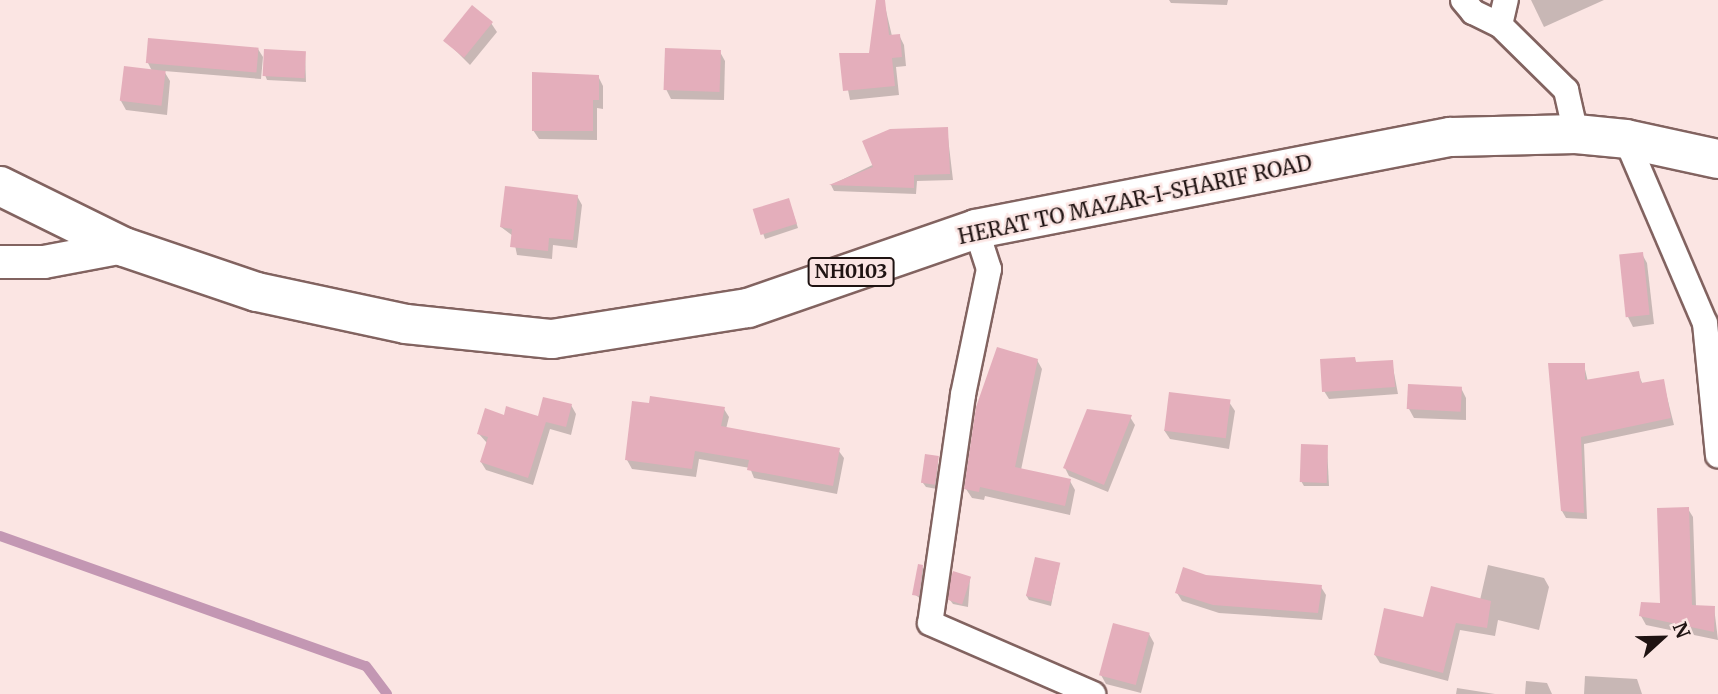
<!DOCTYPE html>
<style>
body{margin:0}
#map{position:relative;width:1718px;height:694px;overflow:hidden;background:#fbe5e3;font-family:Merriweather,serif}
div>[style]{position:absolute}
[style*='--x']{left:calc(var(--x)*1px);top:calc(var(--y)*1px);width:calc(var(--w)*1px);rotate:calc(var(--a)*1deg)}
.shadow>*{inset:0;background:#0003}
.stream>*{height:10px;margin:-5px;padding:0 5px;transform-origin:5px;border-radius:5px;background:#c397b3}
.building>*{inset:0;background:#e4aebb;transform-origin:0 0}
.roads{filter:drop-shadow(2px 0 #826360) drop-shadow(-2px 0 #826360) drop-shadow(0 2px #826360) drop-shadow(0 -2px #826360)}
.minor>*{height:24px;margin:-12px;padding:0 12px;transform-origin:12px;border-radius:12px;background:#fff}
.tertiary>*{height:32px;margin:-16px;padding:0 16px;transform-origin:16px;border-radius:16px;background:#fff}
.trunk>*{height:38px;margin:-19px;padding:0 19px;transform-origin:19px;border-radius:19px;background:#fff}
span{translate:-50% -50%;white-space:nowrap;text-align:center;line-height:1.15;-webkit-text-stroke:5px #fbe5e3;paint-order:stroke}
.shield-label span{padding:2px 5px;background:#fbe5e3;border:2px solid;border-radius:5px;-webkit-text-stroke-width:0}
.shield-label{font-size:19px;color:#1f1312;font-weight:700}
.street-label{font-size:21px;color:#1f1312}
.north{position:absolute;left:1627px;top:603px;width:70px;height:70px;-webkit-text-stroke:5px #fbe5e3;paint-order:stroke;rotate:68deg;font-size:19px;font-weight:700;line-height:28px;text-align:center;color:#1f1312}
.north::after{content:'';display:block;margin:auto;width:24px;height:32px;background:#1f1312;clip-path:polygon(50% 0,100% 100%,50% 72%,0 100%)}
</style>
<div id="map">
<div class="shadow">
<i style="clip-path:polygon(1169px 0,1228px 0,1227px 5px,1171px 3px)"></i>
<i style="clip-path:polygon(1531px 0,1604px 0,1544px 27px)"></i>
<i style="clip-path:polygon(884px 2px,892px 36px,899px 35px,904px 45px,906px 66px,896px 67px,899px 95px,850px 100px,841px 55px,870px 55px)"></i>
<i style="clip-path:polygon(491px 23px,497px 32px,470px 65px,446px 41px)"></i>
<i style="clip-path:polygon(258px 49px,263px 57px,261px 79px,164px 71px,170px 81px,167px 115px,126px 110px,121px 101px,152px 71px,148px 63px)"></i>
<i style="clip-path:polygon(720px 52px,725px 61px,724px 100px,671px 99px,666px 89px)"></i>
<i style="clip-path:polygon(305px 53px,306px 82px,267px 80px,265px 75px)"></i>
<i style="clip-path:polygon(598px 76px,603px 86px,603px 109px,597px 108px,597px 140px,539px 139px,533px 130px)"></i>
<i style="clip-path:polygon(947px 129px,953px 180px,917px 181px,916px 194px,834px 191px,831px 185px)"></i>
<i style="clip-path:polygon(577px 196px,582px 205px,577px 248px,553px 245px,552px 259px,517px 255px,513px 236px,501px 227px)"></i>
<i style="clip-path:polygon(790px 204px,798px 228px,765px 239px,755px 210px)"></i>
<i style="clip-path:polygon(1642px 254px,1647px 263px,1654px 324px,1633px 327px,1628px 317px)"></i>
<i style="clip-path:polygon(1354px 359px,1357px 363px,1392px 362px,1398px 394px,1329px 399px,1324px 391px)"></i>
<i style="clip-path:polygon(1037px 360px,1042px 369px,1021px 470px,1070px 481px,1075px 490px,1070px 515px,985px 496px,984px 500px,972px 498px,966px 489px)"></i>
<i style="clip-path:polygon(1584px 365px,1588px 382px,1638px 373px,1643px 385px,1663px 381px,1674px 425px,1584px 444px,1587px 519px,1566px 518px,1562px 511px)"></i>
<i style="clip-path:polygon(1461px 388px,1466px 398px,1466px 420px,1414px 418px,1409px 409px)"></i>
<i style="clip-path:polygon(1229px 402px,1235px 411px,1229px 449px,1170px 439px,1164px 430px)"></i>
<i style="clip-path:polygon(571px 405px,576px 414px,571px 435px,550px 429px,533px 485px,486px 470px,481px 462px,487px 443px,479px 434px,505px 417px,539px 419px)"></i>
<i style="clip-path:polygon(724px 409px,729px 417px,726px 429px,838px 450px,844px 458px,837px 494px,754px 478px,750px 468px,699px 459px,696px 477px,632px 469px,627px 460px)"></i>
<i style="clip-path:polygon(1130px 417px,1135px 425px,1108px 492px,1069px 476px,1065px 468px)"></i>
<i style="clip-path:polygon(1327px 447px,1329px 486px,1304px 486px,1301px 481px)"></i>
<i style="clip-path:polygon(938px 458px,937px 489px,926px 487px,923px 483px)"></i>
<i style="clip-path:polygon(1688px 509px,1693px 517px,1696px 606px,1714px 607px,1718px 640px,1646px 625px,1641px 616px,1662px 605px)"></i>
<i style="clip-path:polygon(1059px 565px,1051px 606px,1029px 600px,1026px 595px)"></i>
<i style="clip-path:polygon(1488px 565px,1544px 578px,1549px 587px,1539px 630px,1498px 620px,1495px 636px,1460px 630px,1448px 681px,1380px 663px,1375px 655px,1425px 619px,1480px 600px)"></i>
<i style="clip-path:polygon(922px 567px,925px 571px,921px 599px,914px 594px)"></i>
<i style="clip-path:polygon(970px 579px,968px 607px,953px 604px,950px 600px)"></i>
<i style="clip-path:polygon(1321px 587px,1326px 595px,1322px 620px,1219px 613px,1182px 601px,1177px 593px)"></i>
<i style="clip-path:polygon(1149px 634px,1154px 643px,1141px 693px,1106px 684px,1101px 675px)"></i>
<i style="clip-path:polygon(1585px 676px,1637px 679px,1642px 694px,1584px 694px)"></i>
<i style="clip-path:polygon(1526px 681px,1547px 683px,1552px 694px,1525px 694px)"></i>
<i style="clip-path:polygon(1457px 688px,1495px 694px,1456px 694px)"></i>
</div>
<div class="stream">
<i style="--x:0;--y:536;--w:388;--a:19.6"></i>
<i style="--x:366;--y:666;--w:35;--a:53"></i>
</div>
<div class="building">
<i style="clip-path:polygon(876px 0,885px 0,889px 35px,900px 34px,902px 57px,892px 58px,895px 86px,843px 91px,839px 53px,869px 53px)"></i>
<i style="left:472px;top:5px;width:27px;height:46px;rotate:39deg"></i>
<i style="left:148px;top:38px;width:111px;height:25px;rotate:5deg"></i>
<i style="left:665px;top:48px;width:56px;height:42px;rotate:2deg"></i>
<i style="left:264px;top:49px;width:42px;height:27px;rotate:3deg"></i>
<i style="left:124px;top:66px;width:42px;height:35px;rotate:7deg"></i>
<i style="clip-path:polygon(532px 72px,599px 75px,599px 100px,593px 100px,593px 131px,532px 131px)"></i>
<i style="clip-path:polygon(948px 127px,950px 174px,914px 175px,914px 188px,829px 185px,873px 167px,862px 141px,890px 129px)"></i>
<i style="clip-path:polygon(505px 186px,578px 195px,573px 240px,549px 238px,548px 251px,510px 247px,512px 229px,500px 227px)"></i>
<i style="left:789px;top:198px;width:27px;height:38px;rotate:73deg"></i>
<i style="left:1643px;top:252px;width:63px;height:24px;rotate:84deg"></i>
<i style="clip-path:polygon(997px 347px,1038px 359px,1015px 467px,1071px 479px,1065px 506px,980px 487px,979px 492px,964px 489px,976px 407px)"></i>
<i style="clip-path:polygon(1355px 357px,1356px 362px,1393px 360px,1395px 387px,1322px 392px,1320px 359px)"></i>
<i style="clip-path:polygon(1548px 363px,1585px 363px,1585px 380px,1639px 371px,1641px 383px,1664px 379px,1671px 418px,1581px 437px,1584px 513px,1561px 511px)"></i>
<i style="left:1408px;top:384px;width:54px;height:25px;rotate:3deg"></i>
<i style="left:1169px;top:392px;width:62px;height:39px;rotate:7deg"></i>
<i style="clip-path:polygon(650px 396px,725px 407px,721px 426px,840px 448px,833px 486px,747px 470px,749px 460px,695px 451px,692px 469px,625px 460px,632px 401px,649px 403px)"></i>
<i style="clip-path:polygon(543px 397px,572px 404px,566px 427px,546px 422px,528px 478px,480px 462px,488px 437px,477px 434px,485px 408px,504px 415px,506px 406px,538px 416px)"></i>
<i style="clip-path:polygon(1087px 409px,1132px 415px,1104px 485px,1063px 468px)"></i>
<i style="left:1301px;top:444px;width:27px;height:38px;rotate:2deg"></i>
<i style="left:925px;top:454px;width:14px;height:29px;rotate:8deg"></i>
<i style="clip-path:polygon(1689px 507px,1692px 605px,1715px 606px,1714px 632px,1639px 616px,1641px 602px,1660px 603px,1657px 508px)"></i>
<i style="left:1035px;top:557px;width:26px;height:40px;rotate:13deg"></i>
<i style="clip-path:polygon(918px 564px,923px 565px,919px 596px,912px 595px)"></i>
<i style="clip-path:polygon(1183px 567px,1206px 575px,1322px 585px,1318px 613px,1213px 605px,1175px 593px)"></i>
<i style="left:953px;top:571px;width:19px;height:29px;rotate:18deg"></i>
<i style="clip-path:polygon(1431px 586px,1491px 601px,1487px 628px,1456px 623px,1443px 673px,1374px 655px,1384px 608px,1423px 617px)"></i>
<i style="left:1113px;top:623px;width:38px;height:54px;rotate:15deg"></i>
</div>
<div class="roads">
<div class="minor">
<i style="--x:1463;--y:0;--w:16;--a:50"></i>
<i style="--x:1473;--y:12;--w:30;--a:26"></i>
<i style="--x:1500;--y:25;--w:26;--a:-77"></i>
<i style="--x:1500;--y:25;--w:93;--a:44.6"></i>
<i style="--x:1566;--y:90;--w:45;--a:77.2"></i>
<i style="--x:1626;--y:139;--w:200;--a:66.8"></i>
<i style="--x:1705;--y:323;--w:133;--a:84.4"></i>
<i style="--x:976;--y:229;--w:42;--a:72"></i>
<i style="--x:989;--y:269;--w:129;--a:101.7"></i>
<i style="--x:963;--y:395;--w:230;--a:98.2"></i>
<i style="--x:930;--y:623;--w:178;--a:23.5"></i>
</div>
<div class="tertiary">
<i style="--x:0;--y:262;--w:44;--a:0"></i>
<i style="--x:44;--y:262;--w:81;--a:-10.6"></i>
</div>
<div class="trunk">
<i style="--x:0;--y:186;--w:138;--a:26.2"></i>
<i style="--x:124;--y:247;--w:140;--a:18.7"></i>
<i style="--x:257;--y:292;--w:152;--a:12.1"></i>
<i style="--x:406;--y:324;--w:147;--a:5.9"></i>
<i style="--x:552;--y:339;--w:198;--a:-9"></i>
<i style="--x:748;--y:308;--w:241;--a:-19.1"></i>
<i style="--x:976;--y:229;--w:483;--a:-11"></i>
<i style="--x:1450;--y:137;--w:126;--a:-1.4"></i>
<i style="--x:1576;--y:134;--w:50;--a:5.7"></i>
<i style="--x:1626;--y:139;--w:94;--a:12.3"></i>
</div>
</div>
<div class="shield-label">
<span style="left:851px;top:272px">NH0103</span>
</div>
<div class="street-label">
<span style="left:1135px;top:200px;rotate:-12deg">HERAT TO MAZAR-I-SHARIF ROAD</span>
</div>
<div class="north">N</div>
</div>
